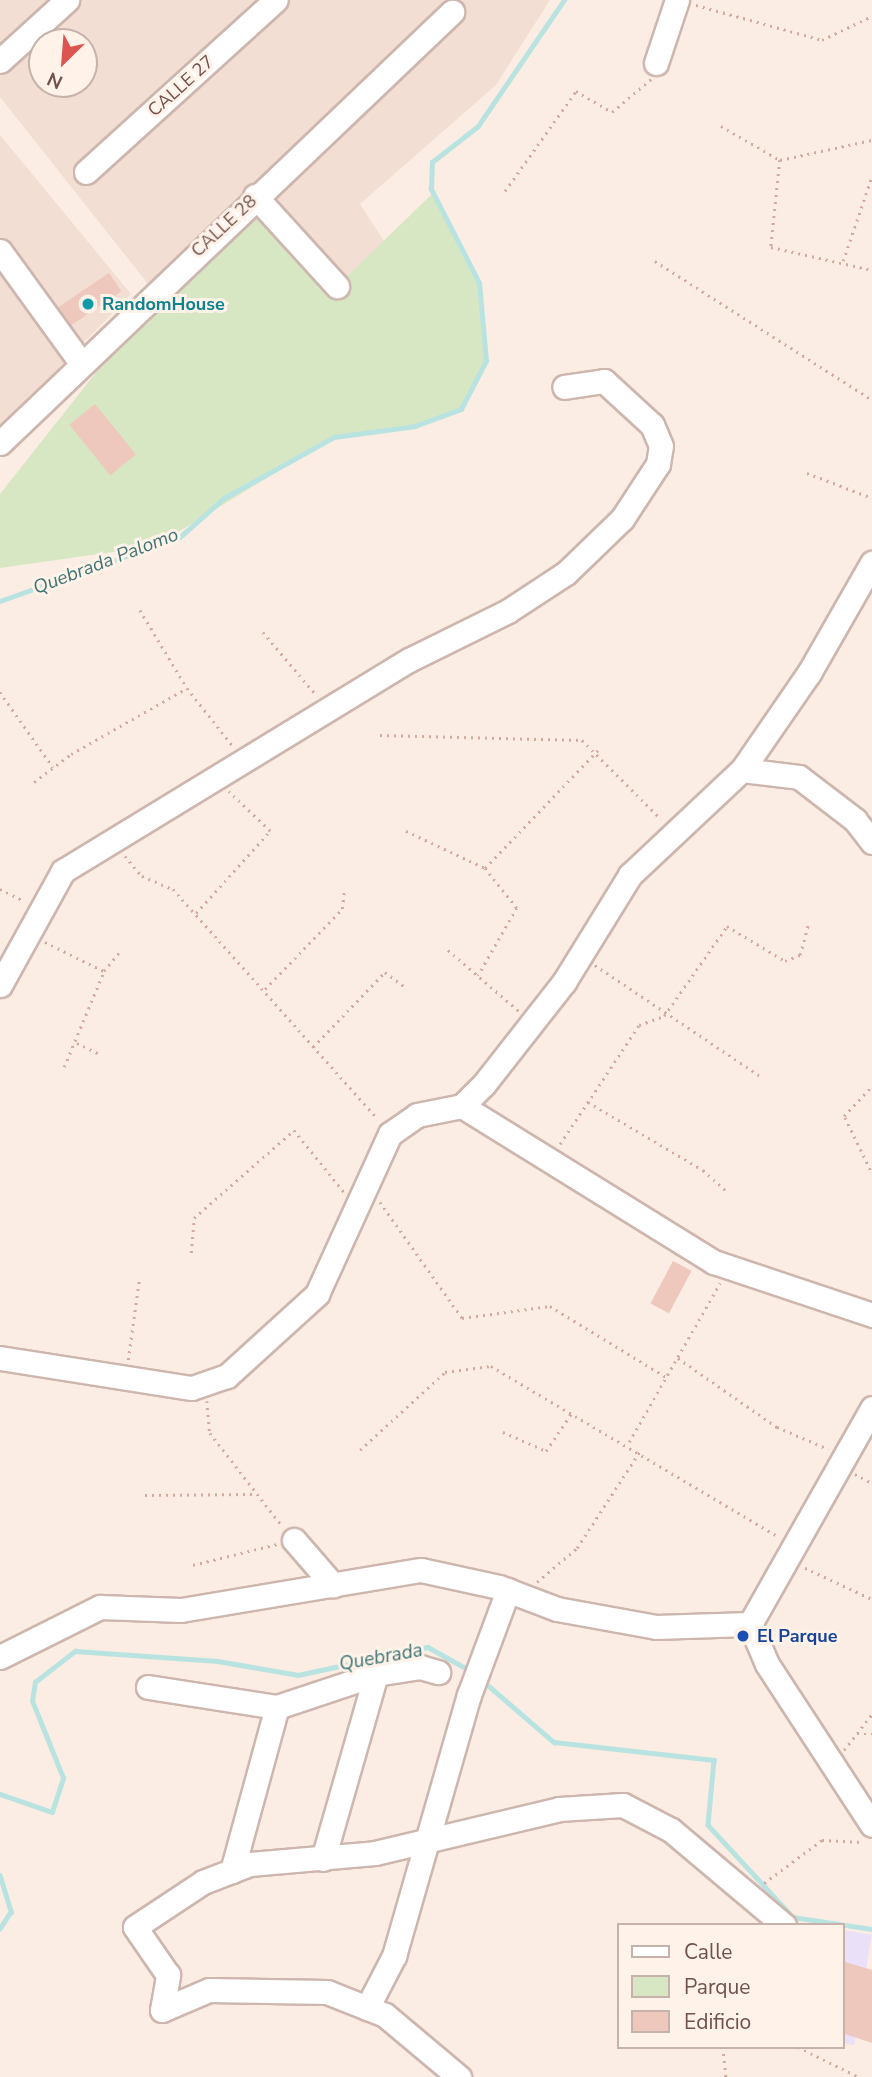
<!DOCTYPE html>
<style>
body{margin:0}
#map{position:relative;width:872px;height:2077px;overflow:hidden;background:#fbede3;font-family:"Nunito Sans",sans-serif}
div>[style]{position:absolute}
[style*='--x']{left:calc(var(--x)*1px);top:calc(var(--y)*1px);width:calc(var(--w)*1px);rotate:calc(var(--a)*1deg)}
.residential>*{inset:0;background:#f2ded2}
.education>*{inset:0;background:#eae0f7;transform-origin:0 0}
.green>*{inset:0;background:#d8e7c3}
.stream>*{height:4.5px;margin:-2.25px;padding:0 2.25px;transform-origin:2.25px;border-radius:2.25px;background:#b9e3e1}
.building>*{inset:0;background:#eec7bd;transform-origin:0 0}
.path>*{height:2.5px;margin-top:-1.25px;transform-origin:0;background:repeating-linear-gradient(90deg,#d3aaa0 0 2px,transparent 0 7px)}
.roads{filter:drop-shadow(2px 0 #cdb6ae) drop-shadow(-2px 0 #cdb6ae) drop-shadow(0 2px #cdb6ae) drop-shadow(0 -2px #cdb6ae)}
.minor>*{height:23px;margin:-11.5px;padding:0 11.5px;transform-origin:11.5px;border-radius:11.5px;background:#fff}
.dots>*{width:19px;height:19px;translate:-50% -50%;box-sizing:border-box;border:4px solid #fef2e9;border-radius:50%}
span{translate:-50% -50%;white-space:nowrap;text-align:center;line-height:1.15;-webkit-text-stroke:6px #fef2e9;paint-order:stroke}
.street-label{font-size:18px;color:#71514b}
.culture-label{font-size:18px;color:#0d838f;font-weight:700}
.left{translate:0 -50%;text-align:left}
.transit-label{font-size:18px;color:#164399;font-weight:700}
.water-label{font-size:19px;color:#407675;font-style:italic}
.legend{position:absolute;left:617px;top:1923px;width:228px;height:126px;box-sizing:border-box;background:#fef2e9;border:2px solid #c6b2aa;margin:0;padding:9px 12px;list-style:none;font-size:21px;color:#71514b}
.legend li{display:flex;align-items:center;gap:14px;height:35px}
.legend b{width:35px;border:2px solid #c6b2aa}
.north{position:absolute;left:28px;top:28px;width:70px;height:70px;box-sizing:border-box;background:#fef2e9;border:2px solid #c6b2aa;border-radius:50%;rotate:205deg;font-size:19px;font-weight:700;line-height:28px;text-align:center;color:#71514b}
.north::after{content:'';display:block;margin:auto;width:24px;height:32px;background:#dd5550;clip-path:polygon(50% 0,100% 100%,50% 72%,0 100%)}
</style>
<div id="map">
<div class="residential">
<i style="clip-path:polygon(evenodd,0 0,550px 0,496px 85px,360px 204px,384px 241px,337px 286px,160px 299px,0 97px,0 0,42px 42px,84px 42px,84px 84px,42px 84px,42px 42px)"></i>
<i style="clip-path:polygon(0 135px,131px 294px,0 428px)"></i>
</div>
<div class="education">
<i style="left:842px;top:1930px;width:30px;height:112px;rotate:9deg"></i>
</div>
<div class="green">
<i style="clip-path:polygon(433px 193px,479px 283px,486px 361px,461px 409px,415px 426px,334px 437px,155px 546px,0 568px,0 494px,120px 342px,255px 196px,337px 286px)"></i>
</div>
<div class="stream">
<i style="--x:0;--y:601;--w:191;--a:-19.6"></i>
<i style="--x:180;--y:537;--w:59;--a:-41.6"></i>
<i style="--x:224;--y:498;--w:126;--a:-29"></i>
<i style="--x:334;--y:437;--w:82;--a:-7.7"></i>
<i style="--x:415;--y:426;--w:49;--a:-20.3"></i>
<i style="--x:461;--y:409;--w:54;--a:-62.5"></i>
<i style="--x:486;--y:361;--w:78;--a:-95.1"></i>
<i style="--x:479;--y:283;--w:106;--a:-117.1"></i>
<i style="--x:431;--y:189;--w:27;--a:-88"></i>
<i style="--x:432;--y:162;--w:58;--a:-38"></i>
<i style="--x:478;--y:126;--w:153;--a:-55.7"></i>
<i style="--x:483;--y:1681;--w:94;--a:40.7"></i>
<i style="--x:554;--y:1742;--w:161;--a:6.4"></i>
<i style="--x:714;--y:1760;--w:65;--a:95.3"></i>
<i style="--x:708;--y:1825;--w:125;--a:47.3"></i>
<i style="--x:793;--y:1917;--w:80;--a:8.6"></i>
<i style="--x:0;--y:1794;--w:55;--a:19.1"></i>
<i style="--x:52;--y:1812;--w:36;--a:-72"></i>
<i style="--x:63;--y:1778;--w:83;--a:-111.9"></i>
<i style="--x:32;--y:1701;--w:19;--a:-81"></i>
<i style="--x:35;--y:1682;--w:51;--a:-37.8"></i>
<i style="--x:75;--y:1651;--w:143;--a:4"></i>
<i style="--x:218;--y:1661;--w:81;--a:9.9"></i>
<i style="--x:298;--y:1675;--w:133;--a:-12.2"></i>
<i style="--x:428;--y:1647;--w:49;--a:29.2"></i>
<i style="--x:0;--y:1875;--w:39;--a:73"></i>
<i style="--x:11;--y:1912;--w:20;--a:123"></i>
</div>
<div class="building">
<i style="left:109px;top:273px;width:22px;height:62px;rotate:56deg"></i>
<i style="left:95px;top:404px;width:65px;height:33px;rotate:51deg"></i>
<i style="left:673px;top:1261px;width:21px;height:48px;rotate:28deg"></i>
<i style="clip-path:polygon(842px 1961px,872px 1970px,872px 2043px,842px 2033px)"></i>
</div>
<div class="path">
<i style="--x:696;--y:5;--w:131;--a:15.5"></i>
<i style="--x:822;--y:40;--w:55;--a:-25.6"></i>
<i style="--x:721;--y:126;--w:68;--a:30"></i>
<i style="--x:780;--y:160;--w:87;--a:95.9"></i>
<i style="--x:771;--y:247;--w:104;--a:12.8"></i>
<i style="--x:780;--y:160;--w:94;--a:-12.3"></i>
<i style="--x:505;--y:191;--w:123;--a:-54.6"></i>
<i style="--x:576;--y:91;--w:42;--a:30.3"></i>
<i style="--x:612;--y:112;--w:51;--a:-40.2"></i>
<i style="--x:655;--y:261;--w:258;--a:32.6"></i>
<i style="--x:843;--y:261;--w:90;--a:-71.2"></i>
<i style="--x:807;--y:473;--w:70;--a:21"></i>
<i style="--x:140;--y:610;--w:91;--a:58.9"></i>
<i style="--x:187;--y:688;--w:73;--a:51.7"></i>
<i style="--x:263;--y:632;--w:84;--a:49.8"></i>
<i style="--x:0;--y:692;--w:92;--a:54.8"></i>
<i style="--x:380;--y:735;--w:202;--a:1.4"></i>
<i style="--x:582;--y:740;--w:112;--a:45"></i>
<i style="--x:34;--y:782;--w:46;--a:-37.1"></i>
<i style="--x:71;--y:754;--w:133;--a:-29.6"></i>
<i style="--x:406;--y:831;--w:87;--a:25.1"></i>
<i style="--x:485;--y:868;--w:51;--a:51.3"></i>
<i style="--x:517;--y:908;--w:78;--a:119.8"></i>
<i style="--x:125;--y:856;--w:26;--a:50"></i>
<i style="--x:142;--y:876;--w:34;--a:23"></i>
<i style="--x:173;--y:889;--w:308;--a:48.3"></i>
<i style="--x:485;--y:868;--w:163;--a:-46.2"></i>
<i style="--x:0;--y:889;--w:28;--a:26"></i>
<i style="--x:196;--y:913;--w:110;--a:-47.9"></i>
<i style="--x:270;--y:831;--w:57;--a:-136.4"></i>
<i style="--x:45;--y:942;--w:66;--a:26.2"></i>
<i style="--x:448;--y:950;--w:94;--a:40.7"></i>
<i style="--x:595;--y:965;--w:202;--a:33.9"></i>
<i style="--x:265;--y:989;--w:111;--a:-46.1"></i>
<i style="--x:342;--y:909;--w:17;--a:-83"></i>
<i style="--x:77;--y:1043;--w:25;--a:26"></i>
<i style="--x:313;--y:1047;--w:104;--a:-46.2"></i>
<i style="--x:385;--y:972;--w:25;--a:37"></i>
<i style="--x:64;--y:1067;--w:104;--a:-67.4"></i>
<i style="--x:104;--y:971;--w:28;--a:-51"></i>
<i style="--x:588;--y:1102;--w:134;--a:30.6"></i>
<i style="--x:703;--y:1170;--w:30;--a:42"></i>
<i style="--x:560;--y:1144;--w:143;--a:-56.4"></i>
<i style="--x:639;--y:1025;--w:27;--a:-20"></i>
<i style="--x:664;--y:1016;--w:110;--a:-55"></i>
<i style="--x:727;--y:926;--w:68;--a:31.1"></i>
<i style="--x:785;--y:961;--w:16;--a:-22"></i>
<i style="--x:800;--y:955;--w:34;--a:-75"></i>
<i style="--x:870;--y:1170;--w:60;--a:-115.7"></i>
<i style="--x:844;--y:1116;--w:41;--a:-47"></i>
<i style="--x:380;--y:1202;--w:142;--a:54.7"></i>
<i style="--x:462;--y:1318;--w:89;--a:-7.8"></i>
<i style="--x:550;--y:1306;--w:136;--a:31.5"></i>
<i style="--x:191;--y:1253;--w:35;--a:-85"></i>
<i style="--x:194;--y:1218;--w:133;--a:-41.3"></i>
<i style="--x:294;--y:1130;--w:80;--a:51.1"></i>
<i style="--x:678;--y:1358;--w:121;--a:34.9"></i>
<i style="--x:777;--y:1427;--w:56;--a:23.3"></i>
<i style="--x:128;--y:1360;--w:80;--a:-82.1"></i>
<i style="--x:207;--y:1401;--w:32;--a:85"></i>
<i style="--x:210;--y:1433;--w:119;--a:52.2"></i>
<i style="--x:503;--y:1432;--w:47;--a:23.8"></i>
<i style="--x:546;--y:1451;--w:48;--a:-56"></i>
<i style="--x:629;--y:1442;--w:183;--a:-60.2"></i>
<i style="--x:360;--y:1450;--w:115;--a:-42.5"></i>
<i style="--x:445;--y:1372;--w:46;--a:-7.4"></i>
<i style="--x:491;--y:1366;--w:333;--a:30.7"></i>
<i style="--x:855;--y:1474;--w:19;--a:28"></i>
<i style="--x:145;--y:1495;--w:108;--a:-0.5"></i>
<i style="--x:193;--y:1565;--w:87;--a:-14"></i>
<i style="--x:805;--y:1568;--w:74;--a:24.8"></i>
<i style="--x:537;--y:1582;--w:52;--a:-40.4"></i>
<i style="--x:577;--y:1548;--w:116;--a:-57"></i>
<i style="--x:857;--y:1734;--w:15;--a:0"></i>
<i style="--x:844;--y:1750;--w:46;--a:-52.1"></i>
<i style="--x:764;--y:1883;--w:72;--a:-36.6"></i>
<i style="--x:822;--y:1840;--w:40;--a:2.9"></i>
<i style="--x:723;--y:2047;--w:30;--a:84"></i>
<i style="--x:798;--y:2047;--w:68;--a:26.2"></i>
</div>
<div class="roads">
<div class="minor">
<i style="--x:0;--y:61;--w:91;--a:-42.3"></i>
<i style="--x:656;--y:63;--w:66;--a:-71.6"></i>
<i style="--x:86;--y:172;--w:256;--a:-42.2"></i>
<i style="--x:255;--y:196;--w:122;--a:47.7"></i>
<i style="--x:0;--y:251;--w:138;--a:54.1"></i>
<i style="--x:0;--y:443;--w:625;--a:-43.64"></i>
<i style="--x:742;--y:770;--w:57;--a:7"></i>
<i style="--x:799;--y:777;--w:71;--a:37.5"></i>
<i style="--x:855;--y:820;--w:28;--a:52"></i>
<i style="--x:0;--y:985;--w:130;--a:-61.1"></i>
<i style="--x:63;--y:871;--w:405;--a:-31.4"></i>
<i style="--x:409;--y:660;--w:110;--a:-26.3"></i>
<i style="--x:508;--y:611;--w:69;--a:-33.2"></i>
<i style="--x:566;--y:573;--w:78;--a:-44"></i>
<i style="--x:622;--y:519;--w:66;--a:-56.8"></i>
<i style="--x:658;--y:464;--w:18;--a:-81"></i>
<i style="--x:661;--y:446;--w:23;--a:-113"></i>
<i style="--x:652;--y:425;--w:65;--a:-137.5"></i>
<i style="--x:604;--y:381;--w:40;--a:171.5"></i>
<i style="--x:462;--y:1106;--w:296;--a:31.8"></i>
<i style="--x:714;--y:1262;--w:167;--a:18.5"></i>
<i style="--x:0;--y:1358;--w:194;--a:8.9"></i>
<i style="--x:192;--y:1388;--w:37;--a:-19"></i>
<i style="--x:227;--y:1376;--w:122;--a:-42.3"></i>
<i style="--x:317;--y:1294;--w:176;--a:-65.5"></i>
<i style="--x:390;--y:1134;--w:33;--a:-35"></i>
<i style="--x:417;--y:1115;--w:46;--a:-11.3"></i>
<i style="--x:462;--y:1106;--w:31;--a:-45"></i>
<i style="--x:484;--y:1084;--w:130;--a:-51.9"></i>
<i style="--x:564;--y:982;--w:126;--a:-58.3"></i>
<i style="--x:630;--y:875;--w:154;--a:-43.2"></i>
<i style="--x:742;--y:770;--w:118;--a:-55.4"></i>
<i style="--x:809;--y:673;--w:127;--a:-60.2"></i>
<i style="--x:294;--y:1540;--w:60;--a:49.1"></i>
<i style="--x:750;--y:1624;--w:248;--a:-60.5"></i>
<i style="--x:750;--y:1624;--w:43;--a:67"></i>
<i style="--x:767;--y:1664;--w:192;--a:56.9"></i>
<i style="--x:0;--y:1657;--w:112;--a:-26.6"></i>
<i style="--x:100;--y:1607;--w:81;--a:2.1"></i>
<i style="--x:181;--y:1610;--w:243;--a:-9.5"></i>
<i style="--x:421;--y:1570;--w:80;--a:12.3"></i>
<i style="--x:499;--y:1587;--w:62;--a:20.8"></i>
<i style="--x:557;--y:1609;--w:101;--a:10.3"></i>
<i style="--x:656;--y:1627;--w:94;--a:-1.8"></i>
<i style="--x:148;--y:1687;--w:131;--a:8.8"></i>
<i style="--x:277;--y:1707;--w:104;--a:-18.4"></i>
<i style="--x:376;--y:1674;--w:45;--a:-9"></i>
<i style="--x:420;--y:1667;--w:19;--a:16"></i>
<i style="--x:323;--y:1859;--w:192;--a:-74"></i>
<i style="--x:232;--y:1871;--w:170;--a:-74.7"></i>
<i style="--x:367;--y:2008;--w:59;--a:-62.6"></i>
<i style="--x:394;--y:1956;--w:272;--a:-74"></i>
<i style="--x:469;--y:1695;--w:112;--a:-69.6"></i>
<i style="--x:162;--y:2010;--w:36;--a:-80"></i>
<i style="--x:168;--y:1975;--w:58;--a:-124.5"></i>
<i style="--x:135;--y:1927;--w:82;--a:-33.5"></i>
<i style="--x:203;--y:1882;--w:50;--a:-21"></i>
<i style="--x:250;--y:1864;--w:125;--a:-5"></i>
<i style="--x:375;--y:1853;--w:189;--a:-13.4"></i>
<i style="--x:559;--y:1809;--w:64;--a:-3.6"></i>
<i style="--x:623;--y:1805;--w:54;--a:27.5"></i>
<i style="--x:671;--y:1830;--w:148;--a:40.1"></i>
<i style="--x:162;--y:2010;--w:51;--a:-23.1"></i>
<i style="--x:209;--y:1990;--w:118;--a:1"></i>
<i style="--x:327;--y:1992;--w:62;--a:21.6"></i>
<i style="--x:385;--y:2015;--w:97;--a:40"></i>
</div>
</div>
<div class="dots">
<i style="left:88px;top:304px;background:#0f9aa8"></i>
<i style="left:743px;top:1636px;background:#1a4fb4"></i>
</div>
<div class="street-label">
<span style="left:181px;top:86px;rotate:-42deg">CALLE 27</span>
<span style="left:224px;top:226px;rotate:-43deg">CALLE 28</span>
</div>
<div class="culture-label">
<span class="left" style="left:102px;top:304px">RandomHouse</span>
</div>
<div class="transit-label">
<span class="left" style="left:757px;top:1636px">El Parque</span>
</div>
<div class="water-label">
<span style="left:106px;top:562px;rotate:-21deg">Quebrada Palomo</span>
<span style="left:381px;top:1658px;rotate:-10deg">Quebrada</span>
</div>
<ul class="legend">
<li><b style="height:9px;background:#fff"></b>Calle</li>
<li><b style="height:19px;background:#d8e7c3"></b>Parque</li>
<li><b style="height:19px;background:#eec7bd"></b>Edificio</li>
</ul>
<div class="north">N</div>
</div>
